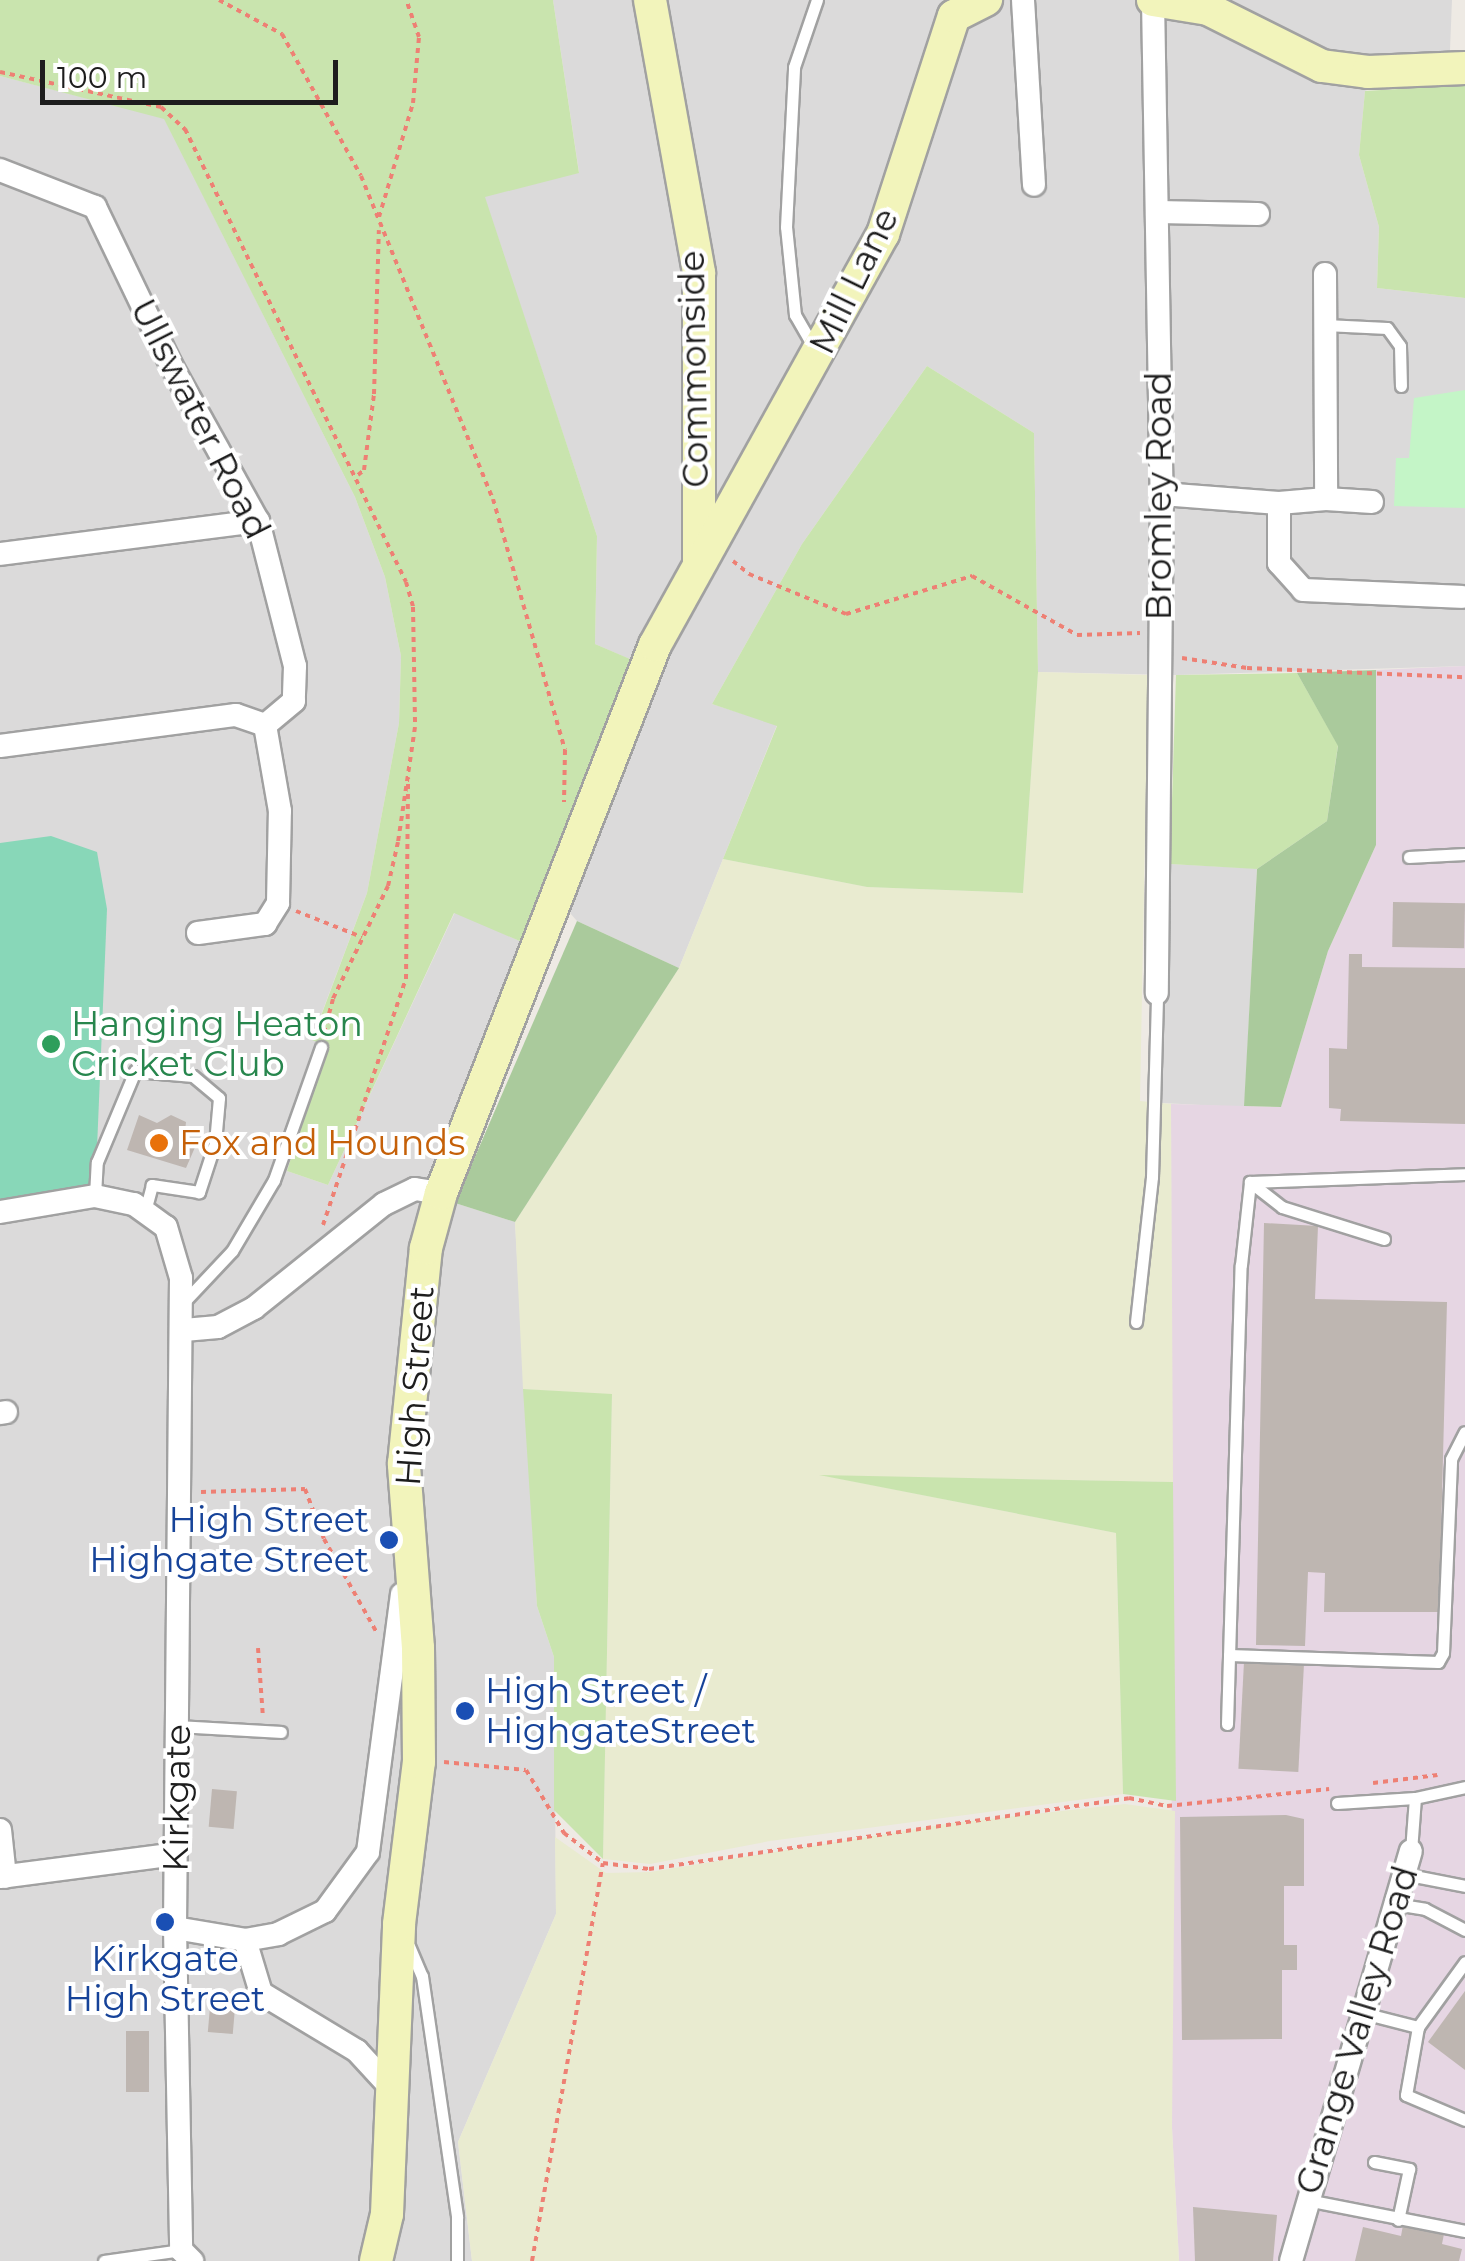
<!DOCTYPE html>
<style>
body{margin:0}
#map{position:relative;width:1465px;height:2261px;overflow:hidden;background:#eeeae4;font-family:Montserrat,sans-serif}
div>[style]{position:absolute}
[style*='--x']{left:calc(var(--x)*1px);top:calc(var(--y)*1px);width:calc(var(--w)*1px);rotate:calc(var(--a)*1deg)}
.residential>*{inset:0;background:#dbdada;transform-origin:0 0}
.industrial>*{inset:0;background:#e6d6e3}
.farmland>*{inset:0;background:#e9ebd0}
.grass>*{inset:0;background:#c9e4ae}
.forest>*{inset:0;background:#aaca9c}
.park>*{inset:0;background:#c4f5c7}
.pitch>*{inset:0;background:#88d7b8}
.building>*{inset:0;background:#beb6b1;transform-origin:0 0}
.path>*{height:4px;margin-top:-2px;transform-origin:0;background:repeating-linear-gradient(90deg,#ee8074 0 5px,transparent 0 10px)}
.roads{filter:drop-shadow(2px 0 #a1a1a1) drop-shadow(-2px 0 #a1a1a1) drop-shadow(0 2px #a1a1a1) drop-shadow(0 -2px #a1a1a1)}
.lane>*{height:11px;margin:-5.5px;padding:0 5.5px;transform-origin:5.5px;border-radius:5.5px;background:#fff}
.street>*{height:22px;margin:-11px;padding:0 11px;transform-origin:11px;border-radius:11px;background:#fff}
.secondary>*{height:32px;margin:-16px;padding:0 16px;transform-origin:16px;border-radius:16px;background:#f2f4bb}
.dots>*{width:28px;height:28px;translate:-50% -50%;box-sizing:border-box;border:5px solid #fff;border-radius:50%}
span{translate:-50% -50%;white-space:nowrap;text-align:center;line-height:1.15;-webkit-text-stroke:8px #fff;paint-order:stroke}
.street-label{font-size:35px;color:#1d1d1d}
.leisure-label{font-size:35px;color:#27864d}
.left{translate:0 -50%;text-align:left}
.food-label{font-size:35px;color:#c56008}
.transit-label{font-size:35px;color:#164399}
.right{translate:-100% -50%;text-align:right}
.scale{position:absolute;left:40px;top:60px;width:298px;height:45px;box-sizing:border-box;border:5px solid #1d1d1d;border-top:0;padding-left:12px;font-size:30px;line-height:35px;white-space:nowrap;color:#1d1d1d;-webkit-text-stroke:8px #fff;paint-order:stroke}
</style>
<div id="map">
<div class="residential">
<i style="clip-path:polygon(553px 0,1452px 0,1450px 50px,1365px 91px,1359px 155px,1379px 227px,1377px 288px,1465px 298px,1465px 666px,1176px 675px,1038px 672px,1034px 433px,927px 366px,802px 544px,712px 704px,777px 725px,679px 968px,577px 921px,570px 913px,650px 668px,595px 644px,597px 536px,484px 196px,579px 172px)"></i>
<i style="clip-path:polygon(0 76px,164px 118px,355px 497px,385px 577px,401px 656px,399px 723px,367px 893px,312px 1039px,326px 1045px,287px 1171px,328px 1185px,455px 912px,529px 945px,455px 1203px,515px 1222px,537px 1606px,554px 1657px,556px 1914px,458px 2142px,472px 2261px,0 2261px)"></i>
<i style="left:1170px;top:864px;width:87px;height:239px;rotate:3deg"></i>
</div>
<div class="industrial">
<i style="clip-path:polygon(1465px 666px,1465px 2261px,1179px 2261px,1172px 2128px,1171px 1104px,1281px 1107px,1328px 951px,1376px 845px,1376px 670px)"></i>
</div>
<div class="farmland">
<i style="clip-path:polygon(1038px 672px,1148px 675px,1140px 1101px,1171px 1104px,1173px 1482px,826px 1476px,1116px 1533px,1123px 1794px,770px 1841px,650px 1864px,603px 1859px,612px 1395px,523px 1389px,515px 1222px,679px 968px,723px 859px,867px 887px,1023px 893px)"></i>
<i style="clip-path:polygon(1125px 1804px,1175px 1811px,1172px 2128px,1179px 2261px,472px 2261px,458px 2142px,556px 1914px,555px 1837px,606px 1873px,650px 1872px,953px 1823px)"></i>
</div>
<div class="grass">
<i style="clip-path:polygon(0 0,553px 0,579px 173px,485px 197px,597px 536px,595px 644px,630px 659px,529px 945px,454px 913px,328px 1185px,287px 1171px,326px 1046px,312px 1040px,367px 893px,399px 723px,401px 656px,385px 577px,355px 497px,164px 119px,0 76px)"></i>
<i style="clip-path:polygon(1465px 85px,1465px 298px,1377px 288px,1379px 227px,1359px 155px,1365px 91px)"></i>
<i style="clip-path:polygon(927px 366px,1034px 433px,1038px 672px,1023px 893px,867px 887px,723px 859px,777px 726px,712px 704px,802px 544px)"></i>
<i style="clip-path:polygon(1297px 673px,1338px 745px,1327px 821px,1257px 869px,1170px 864px,1176px 675px)"></i>
<i style="clip-path:polygon(523px 1389px,612px 1394px,603px 1859px,554px 1810px,554px 1657px,537px 1606px)"></i>
<i style="clip-path:polygon(819px 1475px,1173px 1482px,1176px 1801px,1123px 1794px,1116px 1533px)"></i>
</div>
<div class="forest">
<i style="clip-path:polygon(1376px 670px,1376px 845px,1328px 951px,1281px 1107px,1244px 1106px,1257px 869px,1327px 821px,1338px 746px,1297px 673px)"></i>
<i style="clip-path:polygon(577px 921px,679px 968px,515px 1222px,455px 1203px)"></i>
</div>
<div class="park">
<i style="clip-path:polygon(1465px 390px,1465px 508px,1394px 506px,1396px 458px,1409px 458px,1414px 398px)"></i>
</div>
<div class="pitch">
<i style="clip-path:polygon(51px 836px,97px 852px,107px 909px,95px 1196px,0 1212px,0 843px)"></i>
</div>
<div class="building">
<i style="left:1393px;top:902px;width:72px;height:45px;rotate:1deg"></i>
<i style="clip-path:polygon(1349px 954px,1362px 954px,1362px 967px,1465px 968px,1465px 1124px,1340px 1121px,1341px 1109px,1329px 1108px,1329px 1048px,1347px 1049px)"></i>
<i style="clip-path:polygon(139px 1115px,157px 1123px,171px 1115px,186px 1122px,184px 1141px,196px 1145px,186px 1168px,127px 1150px)"></i>
<i style="clip-path:polygon(1264px 1223px,1318px 1226px,1315px 1299px,1447px 1302px,1439px 1612px,1324px 1612px,1325px 1573px,1308px 1572px,1305px 1646px,1256px 1645px)"></i>
<i style="left:1244px;top:1662px;width:60px;height:107px;rotate:3deg"></i>
<i style="left:212px;top:1789px;width:25px;height:38px;rotate:5deg"></i>
<i style="clip-path:polygon(1286px 1815px,1304px 1819px,1304px 1886px,1284px 1886px,1284px 1945px,1297px 1945px,1297px 1970px,1282px 1970px,1282px 2039px,1182px 2040px,1180px 1817px)"></i>
<i style="clip-path:polygon(1465px 1991px,1465px 2070px,1428px 2042px)"></i>
<i style="left:210px;top:2007px;width:25px;height:25px;rotate:5deg"></i>
<i style="left:126px;top:2031px;width:23px;height:61px"></i>
<i style="clip-path:polygon(1193px 2207px,1277px 2215px,1273px 2261px,1195px 2261px)"></i>
<i style="clip-path:polygon(1403px 2225px,1444px 2234px,1442px 2244px,1462px 2249px,1459px 2261px,1355px 2261px,1363px 2227px,1401px 2236px)"></i>
</div>
<div class="path">
<i style="--x:219;--y:0;--w:72;--a:28.4"></i>
<i style="--x:282;--y:34;--w:162;--a:60.9"></i>
<i style="--x:361;--y:176;--w:349;--a:67.8"></i>
<i style="--x:493;--y:499;--w:261;--a:74"></i>
<i style="--x:565;--y:750;--w:52;--a:91.1"></i>
<i style="--x:0;--y:72;--w:165;--a:12.3"></i>
<i style="--x:161;--y:107;--w:33;--a:43"></i>
<i style="--x:185;--y:129;--w:504;--a:63.99"></i>
<i style="--x:406;--y:582;--w:26;--a:74"></i>
<i style="--x:413;--y:607;--w:120;--a:89"></i>
<i style="--x:415;--y:727;--w:116;--a:98.4"></i>
<i style="--x:398;--y:842;--w:45;--a:102.8"></i>
<i style="--x:388;--y:886;--w:126;--a:116"></i>
<i style="--x:333;--y:999;--w:35;--a:105"></i>
<i style="--x:379;--y:217;--w:119;--a:-73.4"></i>
<i style="--x:413;--y:103;--w:66;--a:-84.8"></i>
<i style="--x:419;--y:37;--w:39;--a:-109"></i>
<i style="--x:358;--y:475;--w:8;--a:-40"></i>
<i style="--x:364;--y:470;--w:77;--a:-82.5"></i>
<i style="--x:374;--y:394;--w:164;--a:-88.3"></i>
<i style="--x:733;--y:561;--w:21;--a:39"></i>
<i style="--x:749;--y:574;--w:105;--a:22.4"></i>
<i style="--x:846;--y:614;--w:132;--a:-16.8"></i>
<i style="--x:972;--y:576;--w:120;--a:29.3"></i>
<i style="--x:1077;--y:635;--w:63;--a:-1.8"></i>
<i style="--x:1182;--y:658;--w:66;--a:8.7"></i>
<i style="--x:1247;--y:668;--w:218;--a:2.4"></i>
<i style="--x:296;--y:911;--w:71;--a:21.5"></i>
<i style="--x:323;--y:1225;--w:260;--a:-71.4"></i>
<i style="--x:406;--y:979;--w:201;--a:-89.4"></i>
<i style="--x:201;--y:1492;--w:104;--a:-1.7"></i>
<i style="--x:305;--y:1489;--w:53;--a:69.2"></i>
<i style="--x:324;--y:1539;--w:108;--a:60.6"></i>
<i style="--x:258;--y:1648;--w:70;--a:85.9"></i>
<i style="--x:444;--y:1762;--w:82;--a:5.6"></i>
<i style="--x:526;--y:1770;--w:74;--a:58.9"></i>
<i style="--x:564;--y:1833;--w:49;--a:37.6"></i>
<i style="--x:603;--y:1863;--w:46;--a:7.4"></i>
<i style="--x:649;--y:1869;--w:485;--a:-8.4"></i>
<i style="--x:1129;--y:1798;--w:39;--a:12"></i>
<i style="--x:1167;--y:1806;--w:163;--a:-6"></i>
<i style="--x:1373;--y:1783;--w:65;--a:-7"></i>
<i style="--x:196;--y:1997;--w:46;--a:-3.7"></i>
<i style="--x:532;--y:2261;--w:404;--a:-79.9"></i>
</div>
<div class="roads">
<div class="lane">
<i style="--x:1325;--y:325;--w:62;--a:2.8"></i>
<i style="--x:1387;--y:328;--w:22;--a:54"></i>
<i style="--x:1400;--y:346;--w:40;--a:88.6"></i>
<i style="--x:813;--y:346;--w:36;--a:-120"></i>
<i style="--x:795;--y:315;--w:88;--a:-95.8"></i>
<i style="--x:786;--y:227;--w:160;--a:-87.1"></i>
<i style="--x:794;--y:67;--w:71;--a:-71.1"></i>
<i style="--x:1409;--y:857;--w:56;--a:-3.1"></i>
<i style="--x:95;--y:1196;--w:34;--a:-87"></i>
<i style="--x:97;--y:1162;--w:99;--a:-67.3"></i>
<i style="--x:135;--y:1071;--w:58;--a:4.9"></i>
<i style="--x:193;--y:1076;--w:34;--a:40"></i>
<i style="--x:219;--y:1098;--w:45;--a:95.1"></i>
<i style="--x:215;--y:1143;--w:52;--a:108.1"></i>
<i style="--x:199;--y:1192;--w:48;--a:-171.5"></i>
<i style="--x:152;--y:1185;--w:28;--a:105"></i>
<i style="--x:1384;--y:1239;--w:107;--a:-162.6"></i>
<i style="--x:1282;--y:1207;--w:41;--a:-142"></i>
<i style="--x:1250;--y:1182;--w:215;--a:-2.1"></i>
<i style="--x:183;--y:1303;--w:71;--a:-46.7"></i>
<i style="--x:232;--y:1251;--w:82;--a:-59.4"></i>
<i style="--x:274;--y:1180;--w:141;--a:-70.5"></i>
<i style="--x:1136;--y:1322;--w:146;--a:-83.7"></i>
<i style="--x:1152;--y:1177;--w:184;--a:-88.4"></i>
<i style="--x:1229;--y:1655;--w:209;--a:1.9"></i>
<i style="--x:1438;--y:1662;--w:10;--a:-61"></i>
<i style="--x:1443;--y:1653;--w:194;--a:-87.6"></i>
<i style="--x:1451;--y:1459;--w:30;--a:-63"></i>
<i style="--x:1227;--y:1724;--w:459;--a:-88.3"></i>
<i style="--x:1241;--y:1265;--w:83;--a:-83.8"></i>
<i style="--x:178;--y:1726;--w:103;--a:3.3"></i>
<i style="--x:1337;--y:1803;--w:78;--a:-3.7"></i>
<i style="--x:1411;--y:1851;--w:53;--a:-85.7"></i>
<i style="--x:1415;--y:1798;--w:51;--a:-12.4"></i>
<i style="--x:1404;--y:1874;--w:62;--a:11.1"></i>
<i style="--x:1395;--y:1904;--w:30;--a:9"></i>
<i style="--x:1425;--y:1909;--w:45;--a:27.7"></i>
<i style="--x:409;--y:1946;--w:33;--a:67"></i>
<i style="--x:422;--y:1976;--w:244;--a:81.7"></i>
<i style="--x:457;--y:2217;--w:44;--a:90"></i>
<i style="--x:1363;--y:2013;--w:57;--a:14.3"></i>
<i style="--x:1418;--y:2027;--w:69;--a:100"></i>
<i style="--x:1406;--y:2095;--w:64;--a:23"></i>
<i style="--x:1418;--y:2027;--w:80;--a:-54.1"></i>
<i style="--x:1374;--y:2162;--w:36;--a:11"></i>
<i style="--x:1409;--y:2169;--w:52;--a:102.2"></i>
<i style="--x:1307;--y:2200;--w:161;--a:11.1"></i>
<i style="--x:104;--y:2261;--w:78;--a:-8.1"></i>
</div>
<div class="street">
<i style="--x:1023;--y:0;--w:185;--a:86.6"></i>
<i style="--x:1153;--y:0;--w:494;--a:89"></i>
<i style="--x:1162;--y:494;--w:499;--a:90.6"></i>
<i style="--x:0;--y:170;--w:102;--a:21.3"></i>
<i style="--x:95;--y:207;--w:175;--a:64.3"></i>
<i style="--x:171;--y:365;--w:179;--a:60.9"></i>
<i style="--x:258;--y:521;--w:150;--a:75.7"></i>
<i style="--x:295;--y:666;--w:35;--a:92"></i>
<i style="--x:294;--y:701;--w:38;--a:140"></i>
<i style="--x:1157;--y:212;--w:101;--a:1.1"></i>
<i style="--x:1325;--y:274;--w:225;--a:89.7"></i>
<i style="--x:1326;--y:499;--w:46;--a:3.7"></i>
<i style="--x:1162;--y:494;--w:117;--a:4.4"></i>
<i style="--x:1279;--y:503;--w:47;--a:-4.9"></i>
<i style="--x:1279;--y:503;--w:60;--a:90"></i>
<i style="--x:1279;--y:563;--w:36;--a:48"></i>
<i style="--x:1303;--y:590;--w:159;--a:2.5"></i>
<i style="--x:0;--y:554;--w:260;--a:-7.3"></i>
<i style="--x:0;--y:746;--w:238;--a:-7.5"></i>
<i style="--x:236;--y:715;--w:31;--a:19"></i>
<i style="--x:198;--y:933;--w:68;--a:-7.7"></i>
<i style="--x:265;--y:924;--w:25;--a:-58"></i>
<i style="--x:278;--y:903;--w:92;--a:-88.8"></i>
<i style="--x:280;--y:811;--w:87;--a:-99.9"></i>
<i style="--x:0;--y:1212;--w:96;--a:-9.6"></i>
<i style="--x:95;--y:1196;--w:40;--a:12"></i>
<i style="--x:134;--y:1204;--w:39;--a:36"></i>
<i style="--x:166;--y:1227;--w:53;--a:73.6"></i>
<i style="--x:181;--y:1278;--w:650;--a:90.53"></i>
<i style="--x:175;--y:1928;--w:322;--a:88.9"></i>
<i style="--x:181;--y:2250;--w:16;--a:45"></i>
<i style="--x:184;--y:1330;--w:34;--a:-5"></i>
<i style="--x:218;--y:1327;--w:41;--a:-27.8"></i>
<i style="--x:254;--y:1308;--w:166;--a:-38.7"></i>
<i style="--x:384;--y:1204;--w:34;--a:-26"></i>
<i style="--x:415;--y:1189;--w:26;--a:9"></i>
<i style="--x:0;--y:1413;--w:6;--a:-9"></i>
<i style="--x:0;--y:1830;--w:47;--a:83.9"></i>
<i style="--x:0;--y:1877;--w:177;--a:-7.4"></i>
<i style="--x:175;--y:1928;--w:71;--a:9.7"></i>
<i style="--x:245;--y:1940;--w:34;--a:-10"></i>
<i style="--x:278;--y:1934;--w:52;--a:-26.1"></i>
<i style="--x:325;--y:1911;--w:73;--a:-53.9"></i>
<i style="--x:368;--y:1852;--w:260;--a:-82.5"></i>
<i style="--x:245;--y:1940;--w:55;--a:73.2"></i>
<i style="--x:261;--y:1993;--w:112;--a:31.1"></i>
<i style="--x:357;--y:2051;--w:52;--a:47.4"></i>
<i style="--x:1291;--y:2261;--w:427;--a:-73.7"></i>
</div>
<div class="secondary">
<i style="--x:650;--y:0;--w:277;--a:79.8"></i>
<i style="--x:699;--y:273;--w:288;--a:90"></i>
<i style="--x:1153;--y:0;--w:56;--a:9.3"></i>
<i style="--x:1208;--y:9;--w:127;--a:26.6"></i>
<i style="--x:1322;--y:66;--w:46;--a:7.4"></i>
<i style="--x:1368;--y:72;--w:97;--a:-2.4"></i>
<i style="--x:376;--y:2261;--w:48;--a:-76.8"></i>
<i style="--x:387;--y:2214;--w:290;--a:-87.6"></i>
<i style="--x:399;--y:1924;--w:163;--a:-83"></i>
<i style="--x:419;--y:1762;--w:114;--a:-90.5"></i>
<i style="--x:418;--y:1648;--w:185;--a:-94.4"></i>
<i style="--x:404;--y:1464;--w:217;--a:-84.2"></i>
<i style="--x:426;--y:1248;--w:57;--a:-74.7"></i>
<i style="--x:441;--y:1193;--w:588;--a:-68.67"></i>
<i style="--x:655;--y:645;--w:470;--a:-61"></i>
<i style="--x:883;--y:234;--w:229;--a:-72"></i>
<i style="--x:954;--y:16;--w:36;--a:-27"></i>
</div>
</div>
<div class="dots">
<i style="left:51px;top:1044px;background:#2e9e5b"></i>
<i style="left:159px;top:1143px;background:#e8710a"></i>
<i style="left:389px;top:1540px;background:#1a4fb4"></i>
<i style="left:465px;top:1711px;background:#1a4fb4"></i>
<i style="left:165px;top:1922px;background:#1a4fb4"></i>
</div>
<div class="street-label">
<span style="left:854px;top:281px;rotate:-64deg">Mill Lane</span>
<span style="left:694px;top:369px;rotate:-91deg">Commonside</span>
<span style="left:200px;top:419px;rotate:63deg">Ullswater Road</span>
<span style="left:1159px;top:496px;rotate:-90deg">Bromley Road</span>
<span style="left:415px;top:1386px;rotate:-86deg">High Street</span>
<span style="left:177px;top:1798px;rotate:-89deg">Kirkgate</span>
<span style="left:1357px;top:2030px;rotate:-73deg">Grange Valley Road</span>
</div>
<div class="leisure-label">
<span class="left" style="left:71px;top:1044px">Hanging Heaton<br>Cricket Club</span>
</div>
<div class="food-label">
<span class="left" style="left:179px;top:1143px">Fox and Hounds</span>
</div>
<div class="transit-label">
<span class="right" style="left:369px;top:1540px">High Street<br>Highgate Street</span>
<span class="left" style="left:485px;top:1711px">High Street /<br>HighgateStreet</span>
<span style="left:165px;top:1979px">Kirkgate<br>High Street</span>
</div>
<div class="scale">100 m</div>
</div>
